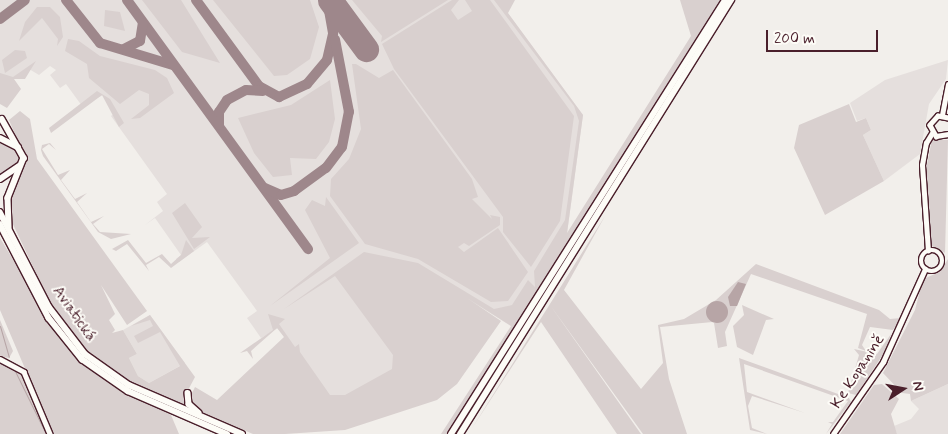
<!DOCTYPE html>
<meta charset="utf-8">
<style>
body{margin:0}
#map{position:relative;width:948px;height:434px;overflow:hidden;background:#f2efeb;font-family:Mynerve,sans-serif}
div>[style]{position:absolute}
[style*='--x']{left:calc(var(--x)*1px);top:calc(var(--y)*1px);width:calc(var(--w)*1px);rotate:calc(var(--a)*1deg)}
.built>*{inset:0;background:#e5dfdd}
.green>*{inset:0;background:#d9d0cf}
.water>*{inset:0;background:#b7a5a6}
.round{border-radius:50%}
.stream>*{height:1px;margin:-0.5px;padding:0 0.5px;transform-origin:0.5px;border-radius:0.5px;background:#b7a5a6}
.taxiway>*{height:10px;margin:-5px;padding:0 5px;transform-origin:5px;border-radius:5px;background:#9e878b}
.runway>*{height:25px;margin:-12.5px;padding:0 12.5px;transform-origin:12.5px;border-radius:12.5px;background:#9e878b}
.roads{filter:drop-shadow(1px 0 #4a1f2b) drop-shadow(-1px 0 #4a1f2b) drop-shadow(0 1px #4a1f2b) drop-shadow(0 -1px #4a1f2b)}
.minor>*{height:4.5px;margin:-2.25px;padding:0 2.25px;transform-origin:2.25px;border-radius:2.25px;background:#fdfcf7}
.minor>.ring{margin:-2.25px;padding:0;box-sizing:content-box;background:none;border:4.5px solid #fdfcf7;border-radius:50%}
.major>*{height:5.5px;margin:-2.75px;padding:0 2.75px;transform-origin:2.75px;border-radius:2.75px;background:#fdfcf7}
.highway>*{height:6px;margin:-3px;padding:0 3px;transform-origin:3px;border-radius:3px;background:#fdfcf7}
span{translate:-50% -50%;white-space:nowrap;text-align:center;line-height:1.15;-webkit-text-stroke:4px #fdfcf7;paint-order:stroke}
.street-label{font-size:16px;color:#4a1f2b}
.north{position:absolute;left:878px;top:364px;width:50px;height:50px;-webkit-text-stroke:4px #fdfcf7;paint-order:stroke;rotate:79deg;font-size:14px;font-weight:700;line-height:20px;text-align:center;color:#4a1f2b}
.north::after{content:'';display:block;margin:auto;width:18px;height:22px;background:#4a1f2b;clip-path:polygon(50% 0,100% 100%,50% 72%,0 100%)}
.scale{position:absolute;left:766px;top:30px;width:112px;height:22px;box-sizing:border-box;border:2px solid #4a1f2b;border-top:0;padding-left:6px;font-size:15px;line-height:18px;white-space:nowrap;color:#4a1f2b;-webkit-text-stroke:4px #fdfcf7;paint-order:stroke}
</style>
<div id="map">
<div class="built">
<i style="clip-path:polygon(0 0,498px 0,583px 115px,567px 234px,511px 326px,410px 263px,366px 253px,337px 275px,404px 368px,331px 406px,278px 328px,261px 338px,247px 318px,257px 311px,207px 242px,179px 262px,176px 259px,181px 255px,155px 218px,145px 225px,163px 211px,157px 202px,167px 194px,111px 116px,116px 112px,103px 95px,82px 106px,66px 84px,60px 88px,50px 75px,56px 70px,50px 66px,39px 75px,29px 69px,22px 79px,16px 76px,12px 80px,0 78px)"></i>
<i style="clip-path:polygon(948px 60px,946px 79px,929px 104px,920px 154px,884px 181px,863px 135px,871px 130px,866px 118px,857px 121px,850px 103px,885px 80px)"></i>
<i style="clip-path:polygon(150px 315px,185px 363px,149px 383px,138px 376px,129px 358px,137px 354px,123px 330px)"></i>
<i style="clip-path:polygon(948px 384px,948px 434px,897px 434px,894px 426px,911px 419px,919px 409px,911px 401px)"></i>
</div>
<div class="green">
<i style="clip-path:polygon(142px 0,181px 0,220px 63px,182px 52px)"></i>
<i style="clip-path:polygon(213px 0,310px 0,319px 27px,310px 59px,287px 75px,274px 76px)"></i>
<i style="clip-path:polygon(352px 0,448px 0,381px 42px,382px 36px)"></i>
<i style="clip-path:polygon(452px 0,459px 0,451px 10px,458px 20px,472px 11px,465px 0,490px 0,574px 116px,560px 221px,531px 267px,503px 232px,503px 217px,394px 69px,382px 44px)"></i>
<i style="clip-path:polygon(494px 0,515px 0,508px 13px,583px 115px,567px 233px,691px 36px,680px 0,720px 0,448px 434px,441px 434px,511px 326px,467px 298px,501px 321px,457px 384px,437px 400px,345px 430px,285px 434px,253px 434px,195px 409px,190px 397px,195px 387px,217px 400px,284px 337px,277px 328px,251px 351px,253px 359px,247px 351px,240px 353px,273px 330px,268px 314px,285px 319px,279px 324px,295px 347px,299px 344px,300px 352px,330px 395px,345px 395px,392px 369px,393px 355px,335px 276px,284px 309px,364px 252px,418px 263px,494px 309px,512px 305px,528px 280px,535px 287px,534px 271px,565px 220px,579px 121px,574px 106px)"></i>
<i style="clip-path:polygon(37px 7px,50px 7px,60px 17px,63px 37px,57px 46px,58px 39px,42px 18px,19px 41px,25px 22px)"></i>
<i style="clip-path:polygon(105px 10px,120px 12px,125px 31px,104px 26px)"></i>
<i style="clip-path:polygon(68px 39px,79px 41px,100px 56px,155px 70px,167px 78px,174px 93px,140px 118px,131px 119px,149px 105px,149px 94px,139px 90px,120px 104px,89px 78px,87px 64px,65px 51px)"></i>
<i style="clip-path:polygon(15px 50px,25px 51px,27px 58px,5px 73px,2px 60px)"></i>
<i style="clip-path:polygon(36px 61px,25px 79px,14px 79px,21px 89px,7px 108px,0 104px,0 73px,13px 77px)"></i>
<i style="clip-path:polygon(352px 64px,356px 64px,379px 78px,393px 70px,472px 179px,478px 197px,472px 199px,492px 219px,490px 215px,500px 217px,500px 225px,469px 246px,464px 243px,458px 247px,464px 252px,498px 228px,528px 272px,508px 301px,491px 302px,418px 259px,365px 244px,330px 196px,331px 179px,349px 159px,361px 129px)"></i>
<i style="clip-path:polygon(330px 80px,335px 119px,329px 142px,316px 159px,290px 158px,292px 175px,273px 177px,254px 153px,238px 118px,291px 105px)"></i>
<i style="clip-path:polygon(97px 91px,110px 99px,124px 123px,119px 127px,102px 95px,51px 133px,49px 128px)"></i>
<i style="clip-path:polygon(849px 104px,856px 122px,866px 118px,871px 130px,863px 135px,884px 181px,825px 215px,794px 148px,799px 125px)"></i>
<i style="clip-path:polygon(20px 111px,30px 119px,37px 159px,147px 311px,127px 325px,101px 285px,115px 314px,109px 320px,115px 330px,112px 333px,123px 330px,137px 354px,129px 358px,138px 376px,149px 383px,180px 366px,160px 332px,138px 343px,134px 336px,153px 326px,150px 320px,131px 326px,150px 315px,195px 377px,186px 394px,191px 409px,126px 380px,86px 352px,53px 309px,11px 220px,10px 202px,25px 158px,9px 120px)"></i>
<i style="clip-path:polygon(932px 139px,948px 140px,945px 253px,928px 244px,924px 180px)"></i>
<i style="clip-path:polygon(0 140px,13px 145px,20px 156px,18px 166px,0 177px)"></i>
<i style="clip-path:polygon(50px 143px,56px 150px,49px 144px,42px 149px,58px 175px,70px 170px,61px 180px,75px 199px,87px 193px,77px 202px,91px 222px,104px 216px,93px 224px,100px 232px,131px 234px,111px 239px,98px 232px,43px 156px,41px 150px,42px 145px)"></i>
<i style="clip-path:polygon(326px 197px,359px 243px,270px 306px,330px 258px,305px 210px,312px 200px,325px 206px)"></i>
<i style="clip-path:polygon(185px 203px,202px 227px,192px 238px,210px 237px,194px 249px,172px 213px)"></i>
<i style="clip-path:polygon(605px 216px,564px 290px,641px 389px,663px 363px,658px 325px,684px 319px,716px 300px,756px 264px,879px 310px,890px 319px,901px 318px,893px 330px,870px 327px,862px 345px,866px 351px,858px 348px,867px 314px,751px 274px,725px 332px,727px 346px,718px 348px,714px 323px,723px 321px,660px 327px,669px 379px,687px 434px,643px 434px,550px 305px,641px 434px,617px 434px,541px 322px,471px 430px)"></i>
<i style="clip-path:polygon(0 238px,65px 345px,105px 380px,171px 415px,179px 434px,53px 434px,0 310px)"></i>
<i style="clip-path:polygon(186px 240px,194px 251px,171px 268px,159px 257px,146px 265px,149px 271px,127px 244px,116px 251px,112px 249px,128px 240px,146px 263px,162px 254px,171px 264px,181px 255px)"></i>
<i style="clip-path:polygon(948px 259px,948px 384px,911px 401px,910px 394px,902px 393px,883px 373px,915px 310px,923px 279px,940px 272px)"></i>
<i style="clip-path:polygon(742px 305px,774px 319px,766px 320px,753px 355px,737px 347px,733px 326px,744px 315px)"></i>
<i style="clip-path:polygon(0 320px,13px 351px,9px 358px,0 356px)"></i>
<i style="clip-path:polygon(891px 334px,886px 350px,856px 395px,848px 393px,859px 355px,854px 349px,877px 354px)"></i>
<i style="clip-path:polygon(739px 358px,849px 398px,851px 402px,826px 434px,832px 424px,828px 422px,833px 422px,848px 401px,744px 364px,747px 392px,805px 413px,752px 396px,748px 406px,752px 428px,767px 434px,750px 430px)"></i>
<i style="clip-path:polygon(0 361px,23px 376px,48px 434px,0 434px)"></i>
<i style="clip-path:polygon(882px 384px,899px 399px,891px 414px,897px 434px,840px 434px,874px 385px)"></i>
</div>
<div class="water">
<i style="clip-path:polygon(738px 282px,746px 284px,737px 306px,730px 306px,728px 297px)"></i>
<i class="round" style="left:706px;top:301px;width:22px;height:22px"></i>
</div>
<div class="stream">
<i style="--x:0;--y:326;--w:32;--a:74"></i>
<i style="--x:14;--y:369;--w:72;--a:63.8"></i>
</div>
<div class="taxiway">
<i style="--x:66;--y:0;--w:55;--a:51.7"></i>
<i style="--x:100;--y:43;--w:76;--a:16.8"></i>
<i style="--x:127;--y:0;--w:308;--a:54"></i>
<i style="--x:196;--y:0;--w:107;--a:53.8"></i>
<i style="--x:259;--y:86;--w:23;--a:29"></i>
<i style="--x:279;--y:97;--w:31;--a:-25"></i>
<i style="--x:307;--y:84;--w:31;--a:-50"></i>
<i style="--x:327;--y:60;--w:28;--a:-77"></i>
<i style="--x:333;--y:33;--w:34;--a:-100"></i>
<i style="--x:0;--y:19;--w:31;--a:-37"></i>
<i style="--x:124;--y:49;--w:18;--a:-27"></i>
<i style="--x:140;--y:41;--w:18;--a:-81"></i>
<i style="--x:219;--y:125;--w:13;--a:-90"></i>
<i style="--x:219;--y:112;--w:14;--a:-56"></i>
<i style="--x:227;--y:100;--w:21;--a:-28"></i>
<i style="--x:246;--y:90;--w:17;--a:3"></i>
<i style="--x:265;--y:188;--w:17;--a:24"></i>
<i style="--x:281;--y:195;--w:14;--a:-17"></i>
<i style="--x:294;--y:191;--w:39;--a:-36"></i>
<i style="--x:326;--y:168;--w:26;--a:-53"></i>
<i style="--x:342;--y:147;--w:36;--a:-79"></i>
<i style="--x:349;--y:112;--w:74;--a:-100.9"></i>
</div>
<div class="runway">
<i style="--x:330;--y:0;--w:61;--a:53.7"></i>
</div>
<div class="roads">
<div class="minor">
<i style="--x:942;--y:115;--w:31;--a:-79"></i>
<i style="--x:948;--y:118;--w:10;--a:-169"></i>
<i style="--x:938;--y:116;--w:12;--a:132"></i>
<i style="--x:930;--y:125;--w:13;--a:61"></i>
<i style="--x:936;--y:136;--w:12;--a:-9"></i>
<i class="ring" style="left:921px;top:250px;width:17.5px;height:17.5px"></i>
<i style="--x:928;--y:251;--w:86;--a:-94"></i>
<i style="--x:922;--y:165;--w:22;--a:-80"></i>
<i style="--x:926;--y:143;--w:12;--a:-59"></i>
<i style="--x:0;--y:359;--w:27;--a:28"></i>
<i style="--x:24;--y:372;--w:67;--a:67.2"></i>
<i style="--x:833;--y:434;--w:88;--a:-55.2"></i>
<i style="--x:883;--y:362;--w:102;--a:-65.7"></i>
</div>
<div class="major">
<i style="--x:2;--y:119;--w:45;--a:60.6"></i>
<i style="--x:24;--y:158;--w:43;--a:111.8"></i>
<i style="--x:8;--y:198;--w:29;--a:88"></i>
<i style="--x:0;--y:138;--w:20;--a:27"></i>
<i style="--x:0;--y:179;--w:23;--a:-34"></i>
<i style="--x:0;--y:212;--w:107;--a:62.7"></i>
<i style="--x:49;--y:307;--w:59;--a:52.5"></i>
<i style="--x:85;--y:354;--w:54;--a:35.2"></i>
<i style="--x:129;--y:385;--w:123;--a:23.4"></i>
<i style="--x:0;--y:224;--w:106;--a:62.5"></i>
<i style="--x:49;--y:318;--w:53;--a:51.2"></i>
<i style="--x:82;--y:359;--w:56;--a:34.8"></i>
<i style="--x:128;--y:391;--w:108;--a:23.5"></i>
<i style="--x:188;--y:393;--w:11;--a:85"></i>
<i style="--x:189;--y:404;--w:13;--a:42"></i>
</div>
<div class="highway">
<i style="--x:451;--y:434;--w:513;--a:-57.73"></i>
<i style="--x:460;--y:434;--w:512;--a:-58.02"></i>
</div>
</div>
<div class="street-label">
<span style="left:74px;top:314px;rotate:55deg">Aviatická</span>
<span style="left:858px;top:372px;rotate:-57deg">Ke Kopanině</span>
</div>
<div class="north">N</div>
<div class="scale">200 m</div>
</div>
